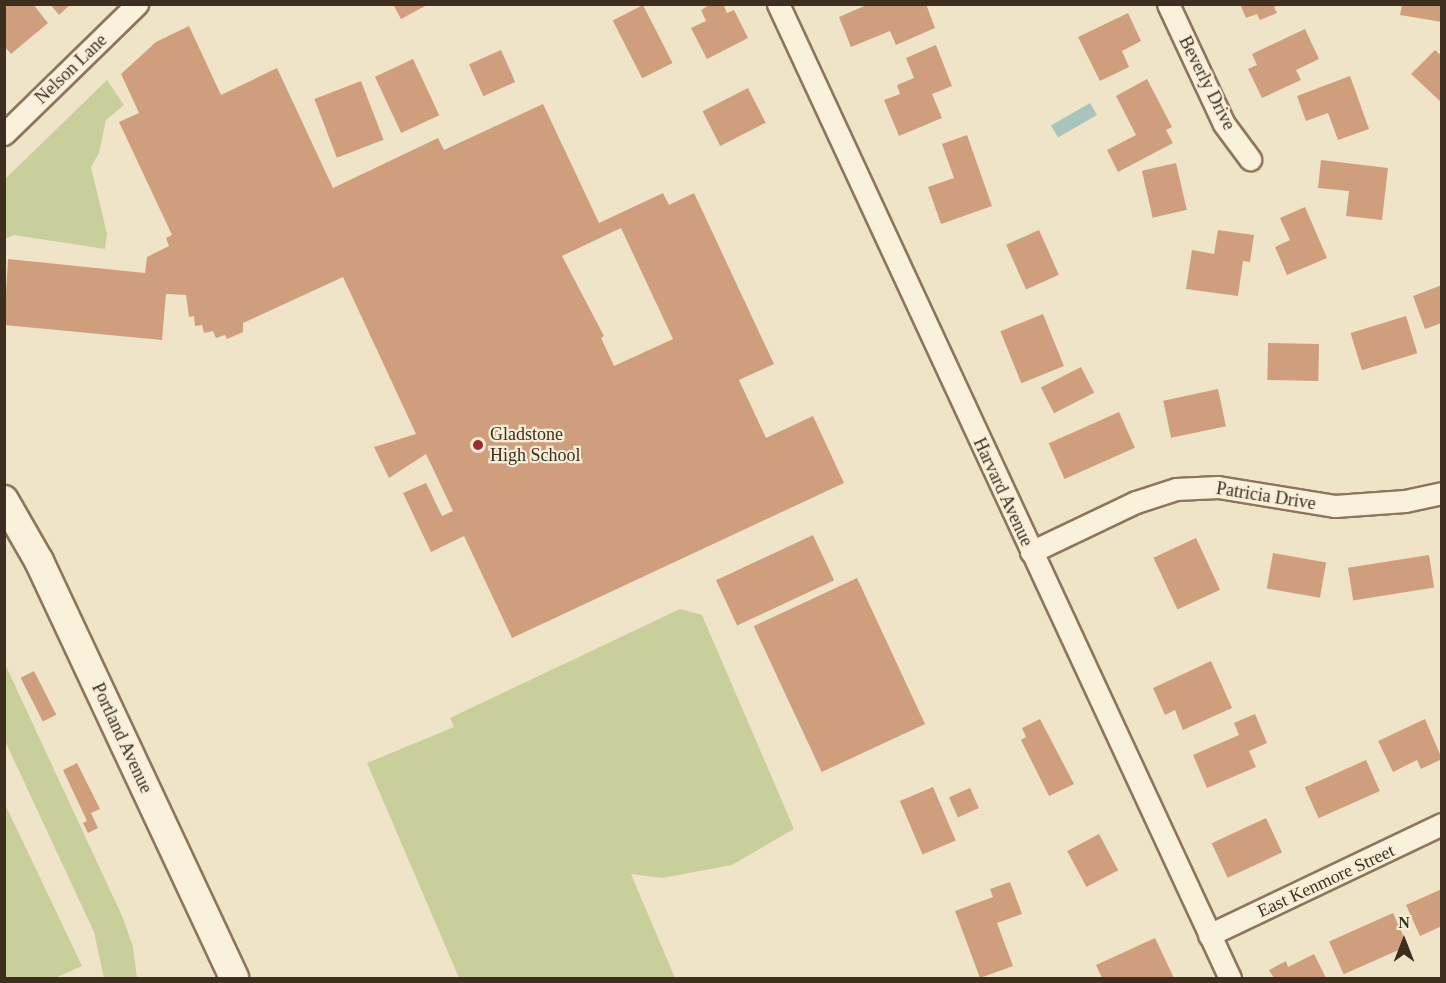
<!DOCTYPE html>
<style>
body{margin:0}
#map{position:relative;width:1446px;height:983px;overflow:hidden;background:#f0e4c8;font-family:"Times New Roman",serif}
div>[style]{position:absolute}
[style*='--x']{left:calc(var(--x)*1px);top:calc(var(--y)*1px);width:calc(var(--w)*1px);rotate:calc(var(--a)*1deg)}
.green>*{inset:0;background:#c9cf9b}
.water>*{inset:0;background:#a9c4bc;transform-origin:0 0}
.building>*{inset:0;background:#cf9f7d;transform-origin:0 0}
.roads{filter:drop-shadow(2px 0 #8d765c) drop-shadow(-2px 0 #8d765c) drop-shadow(0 2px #8d765c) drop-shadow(0 -2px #8d765c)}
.street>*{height:21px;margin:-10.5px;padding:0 10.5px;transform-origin:10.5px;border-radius:10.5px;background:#faf1dc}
.secondary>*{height:28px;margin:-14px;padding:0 14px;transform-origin:14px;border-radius:14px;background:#faf1dc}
.dots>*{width:16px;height:16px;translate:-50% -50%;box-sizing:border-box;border:3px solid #f7eed8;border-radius:50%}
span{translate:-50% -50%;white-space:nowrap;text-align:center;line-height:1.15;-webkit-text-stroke:4.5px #f7eed8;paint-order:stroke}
.street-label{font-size:18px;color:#3d2e20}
.poi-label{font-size:18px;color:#3d2e20}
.left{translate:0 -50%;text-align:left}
.frame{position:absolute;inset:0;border:6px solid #3d2e20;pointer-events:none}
.north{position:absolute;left:1374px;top:911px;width:60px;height:60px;-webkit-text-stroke:4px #f7eed8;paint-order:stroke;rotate:0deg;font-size:16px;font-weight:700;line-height:24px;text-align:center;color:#3d2e20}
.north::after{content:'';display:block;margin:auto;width:21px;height:27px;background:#3d2e20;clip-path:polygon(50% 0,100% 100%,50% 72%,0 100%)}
</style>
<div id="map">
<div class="green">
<i style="clip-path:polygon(107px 80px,124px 105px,106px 120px,99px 153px,91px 167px,107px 234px,105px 249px,14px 235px,5px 239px,5px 179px)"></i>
<i style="clip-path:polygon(680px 609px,702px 615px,794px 829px,732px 865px,662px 878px,631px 874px,675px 978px,459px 978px,367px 763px,454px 727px,450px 718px)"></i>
<i style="clip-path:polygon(5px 664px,123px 918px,133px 947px,137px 978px,104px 978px,94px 932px,5px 741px)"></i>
<i style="clip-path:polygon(4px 802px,82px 966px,55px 978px,5px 978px)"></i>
</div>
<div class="water">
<i style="left:1090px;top:103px;width:14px;height:45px;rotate:60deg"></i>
</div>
<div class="building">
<i style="clip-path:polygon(5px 4px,33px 4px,48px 23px,11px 54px,5px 47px)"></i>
<i style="clip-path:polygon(50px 4px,71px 4px,59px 15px)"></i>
<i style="clip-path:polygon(393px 4px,429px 4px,401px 19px)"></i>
<i style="clip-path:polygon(711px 4px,723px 4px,727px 13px,734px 10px,748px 38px,707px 59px,691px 28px,706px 21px,701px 10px)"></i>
<i style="clip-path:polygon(869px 4px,926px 4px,935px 28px,896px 45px,890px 31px,851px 47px,839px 17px)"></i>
<i style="clip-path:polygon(1240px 4px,1279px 4px,1279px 5px,1274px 7px,1277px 13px,1260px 20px,1257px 14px,1246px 18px)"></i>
<i style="left:643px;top:5px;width:65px;height:34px;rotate:63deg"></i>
<i style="clip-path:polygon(1402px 5px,1442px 5px,1442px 22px,1400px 15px)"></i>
<i style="clip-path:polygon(1128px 13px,1141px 41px,1122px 51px,1129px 67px,1100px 81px,1078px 37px)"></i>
<i style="clip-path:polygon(evenodd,189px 26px,221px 95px,277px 68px,333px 188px,438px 138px,444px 150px,543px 104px,599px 223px,663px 193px,669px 205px,694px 193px,774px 364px,739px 380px,766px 438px,813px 416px,844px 483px,512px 638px,464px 536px,431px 552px,403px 493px,426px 483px,442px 516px,453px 511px,426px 454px,389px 478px,374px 447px,416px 434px,343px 277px,243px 323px,243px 332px,227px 339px,225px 335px,216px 338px,213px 331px,204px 333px,202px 325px,195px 326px,194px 316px,189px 317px,186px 295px,166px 294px,162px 340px,4px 325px,8px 259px,145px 273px,147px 257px,169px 246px,166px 238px,172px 235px,119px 122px,139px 113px,121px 74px,156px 42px,189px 26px,621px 228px,673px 339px,614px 366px,601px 338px,604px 336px,562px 256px,621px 228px)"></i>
<i style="clip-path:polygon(1305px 29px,1319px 59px,1296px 70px,1301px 80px,1262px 98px,1248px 69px,1257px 65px,1252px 54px)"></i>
<i style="clip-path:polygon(936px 45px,952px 86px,932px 94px,942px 118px,899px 136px,884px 100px,900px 94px,897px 85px,914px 78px,906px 58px)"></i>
<i style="left:501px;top:50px;width:35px;height:35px;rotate:66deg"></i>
<i style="clip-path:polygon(1435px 50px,1442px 56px,1442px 103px,1411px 74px)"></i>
<i style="left:413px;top:59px;width:62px;height:42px;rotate:65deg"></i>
<i style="clip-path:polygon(1350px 76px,1369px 129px,1338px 140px,1328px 113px,1306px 121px,1297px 96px)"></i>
<i style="clip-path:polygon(1147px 79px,1172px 127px,1166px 130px,1173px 143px,1118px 172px,1107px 150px,1136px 135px,1116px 96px)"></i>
<i style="left:361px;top:81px;width:63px;height:50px;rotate:69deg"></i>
<i style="left:748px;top:88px;width:39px;height:51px;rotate:63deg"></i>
<i style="clip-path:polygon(967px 135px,992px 206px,941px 224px,928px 187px,954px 178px,942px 144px)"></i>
<i style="clip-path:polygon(1321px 160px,1388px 168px,1382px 220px,1346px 216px,1349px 191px,1318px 188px)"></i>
<i style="left:1176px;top:163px;width:48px;height:35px;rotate:77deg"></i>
<i style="clip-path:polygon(1305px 207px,1327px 258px,1287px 275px,1275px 247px,1290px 240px,1280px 218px)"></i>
<i style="left:1039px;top:230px;width:49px;height:36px;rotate:66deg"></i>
<i style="clip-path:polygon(1218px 230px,1254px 235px,1250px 262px,1243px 261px,1238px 296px,1186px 289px,1192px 250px,1214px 254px)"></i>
<i style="clip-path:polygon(1442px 285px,1442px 323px,1425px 329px,1413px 296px)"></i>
<i style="left:1043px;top:314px;width:56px;height:46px;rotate:68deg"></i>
<i style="left:1406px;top:316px;width:39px;height:58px;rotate:73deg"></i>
<i style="left:1268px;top:343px;width:51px;height:37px;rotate:1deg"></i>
<i style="left:1081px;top:367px;width:29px;height:45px;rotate:63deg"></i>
<i style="left:1218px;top:389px;width:38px;height:56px;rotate:78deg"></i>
<i style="left:1119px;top:412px;width:39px;height:77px;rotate:66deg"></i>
<i style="left:813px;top:535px;width:50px;height:107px;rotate:65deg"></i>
<i style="left:1196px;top:538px;width:57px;height:47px;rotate:65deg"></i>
<i style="left:1273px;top:553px;width:54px;height:36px;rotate:10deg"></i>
<i style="left:1429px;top:555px;width:33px;height:82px;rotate:81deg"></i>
<i style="left:857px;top:578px;width:161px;height:114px;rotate:65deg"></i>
<i style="clip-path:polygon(1211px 661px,1232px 708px,1183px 730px,1175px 710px,1165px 715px,1153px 688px)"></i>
<i style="left:34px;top:671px;width:49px;height:15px;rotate:63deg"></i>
<i style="clip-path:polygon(1255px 714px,1267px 743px,1249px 751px,1256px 767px,1207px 788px,1193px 755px,1239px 735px,1234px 723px)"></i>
<i style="clip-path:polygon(1040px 719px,1074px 784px,1049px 796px,1021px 740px,1026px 737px,1022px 728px)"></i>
<i style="clip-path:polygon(1425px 719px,1442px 759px,1421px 769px,1417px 760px,1393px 772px,1378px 741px)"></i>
<i style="left:1366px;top:760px;width:34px;height:67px;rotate:66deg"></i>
<i style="clip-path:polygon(77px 763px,100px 809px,91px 813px,98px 828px,88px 833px,83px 823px,87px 821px,63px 770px)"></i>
<i style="left:933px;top:787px;width:58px;height:36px;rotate:67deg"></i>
<i style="left:970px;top:788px;width:22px;height:23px;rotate:66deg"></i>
<i style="left:1266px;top:818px;width:38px;height:60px;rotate:65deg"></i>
<i style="left:1099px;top:834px;width:41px;height:36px;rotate:62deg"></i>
<i style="clip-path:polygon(1010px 882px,1022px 914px,997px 923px,1013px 966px,980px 978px,955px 911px,993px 897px,990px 889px)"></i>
<i style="clip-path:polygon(1442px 889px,1442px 926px,1420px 936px,1406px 905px)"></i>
<i style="left:1393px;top:913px;width:36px;height:70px;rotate:66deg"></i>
<i style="clip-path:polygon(1155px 938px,1174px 978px,1102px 978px,1096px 965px)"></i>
<i style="clip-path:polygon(1314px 954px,1326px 978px,1274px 978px,1269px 970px,1286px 961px,1288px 967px)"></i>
</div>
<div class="roads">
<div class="street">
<i style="--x:778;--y:4;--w:1074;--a:65.11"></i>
<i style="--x:1168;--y:4;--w:132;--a:65"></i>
<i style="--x:1224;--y:124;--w:44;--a:53.4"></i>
<i style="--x:4;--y:134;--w:186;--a:-44.3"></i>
<i style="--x:1031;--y:552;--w:116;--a:-25.5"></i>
<i style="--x:1136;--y:502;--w:42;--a:-18"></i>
<i style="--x:1176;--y:489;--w:42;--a:-2.7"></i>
<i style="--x:1218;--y:487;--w:119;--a:9.2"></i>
<i style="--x:1335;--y:506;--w:70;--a:-4.1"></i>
<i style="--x:1405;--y:501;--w:38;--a:-12"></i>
<i style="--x:1209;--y:935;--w:258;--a:-25.5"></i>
</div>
<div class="secondary">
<i style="--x:4;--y:500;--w:70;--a:60.2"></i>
<i style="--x:39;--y:561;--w:460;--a:64.9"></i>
</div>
</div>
<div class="dots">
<i style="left:478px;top:445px;background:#9e2a2b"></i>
</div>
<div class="street-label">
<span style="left:71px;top:69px;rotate:-44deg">Nelson Lane</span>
<span style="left:1207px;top:83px;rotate:63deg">Beverly Drive</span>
<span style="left:1003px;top:492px;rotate:65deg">Harvard Avenue</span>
<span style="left:1266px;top:496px;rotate:9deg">Patricia Drive</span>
<span style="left:122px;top:738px;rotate:65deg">Portland Avenue</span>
<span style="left:1326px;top:881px;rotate:-25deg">East Kenmore Street</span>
</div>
<div class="poi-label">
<span class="left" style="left:490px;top:445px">Gladstone<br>High School</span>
</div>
<div class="frame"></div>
<div class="north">N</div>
</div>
